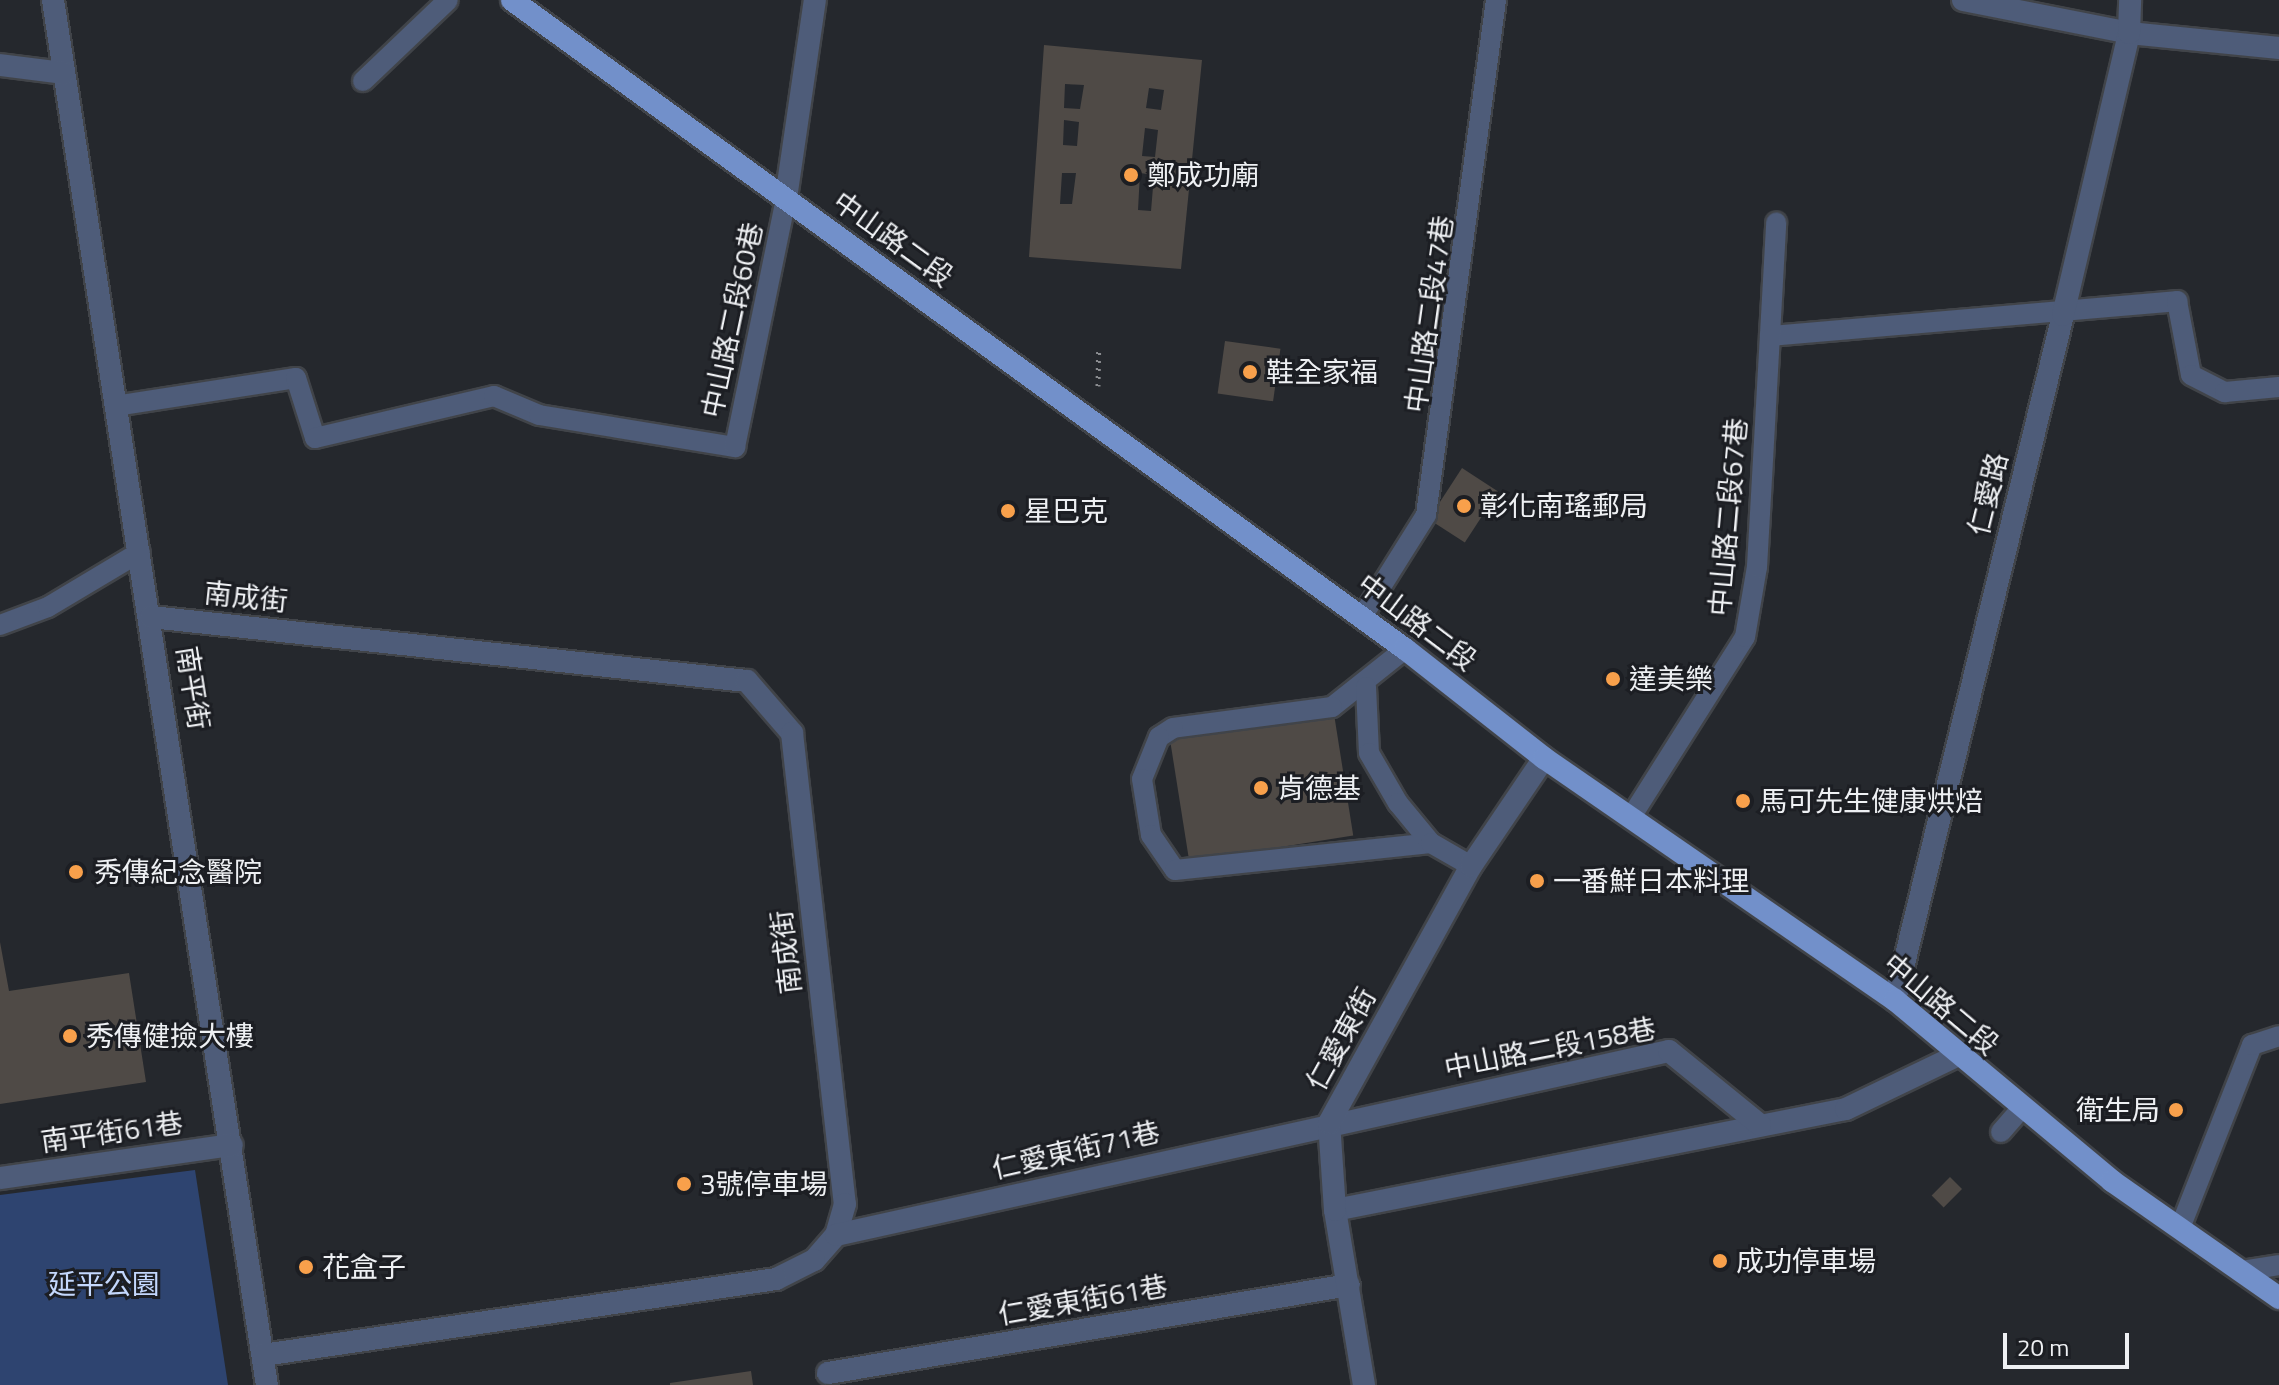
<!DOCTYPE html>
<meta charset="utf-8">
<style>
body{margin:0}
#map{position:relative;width:2279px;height:1385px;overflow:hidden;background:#25282d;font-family:"Titillium Web","Noto Sans TC",sans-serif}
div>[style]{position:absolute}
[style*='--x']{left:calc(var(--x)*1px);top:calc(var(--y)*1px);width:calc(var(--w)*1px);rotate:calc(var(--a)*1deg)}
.green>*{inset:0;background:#2e4470}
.building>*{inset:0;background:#4f4a46;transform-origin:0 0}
.path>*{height:5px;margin-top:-2.5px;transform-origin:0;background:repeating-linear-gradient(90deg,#898b8f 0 2px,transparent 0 8px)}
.roads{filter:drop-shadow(2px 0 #414449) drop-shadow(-2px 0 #414449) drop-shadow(0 2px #414449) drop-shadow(0 -2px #414449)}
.service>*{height:20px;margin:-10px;padding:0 10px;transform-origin:10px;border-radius:10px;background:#4e5c79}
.minor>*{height:22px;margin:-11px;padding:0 11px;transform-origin:11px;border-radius:11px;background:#4e5c79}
.primary>*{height:22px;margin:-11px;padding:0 11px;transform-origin:11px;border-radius:11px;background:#7290ca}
.dots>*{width:22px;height:22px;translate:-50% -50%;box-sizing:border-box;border:4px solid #1c1e23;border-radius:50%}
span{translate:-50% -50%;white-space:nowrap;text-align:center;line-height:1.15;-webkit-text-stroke:6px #1c1e23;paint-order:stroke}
.poi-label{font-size:28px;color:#eef0f3}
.left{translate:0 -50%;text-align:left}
.right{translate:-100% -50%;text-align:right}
.street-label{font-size:28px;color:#eef0f3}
.park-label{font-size:28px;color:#c4d8fd}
.scale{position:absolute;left:2003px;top:1333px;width:126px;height:36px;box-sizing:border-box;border:4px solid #eef0f3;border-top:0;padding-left:10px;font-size:24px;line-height:28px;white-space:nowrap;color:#eef0f3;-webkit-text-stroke:6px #1c1e23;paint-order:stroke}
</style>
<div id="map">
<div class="green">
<i style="clip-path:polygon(195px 1170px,228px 1385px,0 1385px,0 1195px)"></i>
</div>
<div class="building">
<i style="clip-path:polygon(evenodd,1044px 45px,1202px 60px,1181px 269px,1029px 257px,1044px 45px,1065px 84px,1084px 85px,1080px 109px,1064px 108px,1065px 84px,1044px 45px,1149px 88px,1164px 90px,1161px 110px,1146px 108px,1149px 88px,1044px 45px,1064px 120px,1079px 122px,1077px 146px,1063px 145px,1064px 120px,1044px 45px,1145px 128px,1158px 130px,1155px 157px,1142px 156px,1145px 128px,1044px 45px,1062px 173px,1076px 173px,1072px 204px,1060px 204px,1062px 173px,1044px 45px,1140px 173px,1154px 175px,1151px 211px,1138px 210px,1140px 173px)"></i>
<i style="left:1225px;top:341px;width:56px;height:53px;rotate:8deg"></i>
<i style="left:1462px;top:468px;width:43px;height:61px;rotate:33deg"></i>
<i style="left:1334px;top:714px;width:123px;height:166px;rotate:81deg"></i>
<i style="clip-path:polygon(0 942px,9px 991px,129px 973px,146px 1082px,0 1104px)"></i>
<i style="left:1950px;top:1177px;width:17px;height:26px;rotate:45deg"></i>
<i style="clip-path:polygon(751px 1371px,753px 1385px,670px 1385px,670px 1383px)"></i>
</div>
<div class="path">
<i style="--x:1098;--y:386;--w:39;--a:-89"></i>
</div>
<div class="roads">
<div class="service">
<i style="--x:363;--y:81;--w:117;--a:-43.6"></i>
<i style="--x:1770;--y:336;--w:409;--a:-4.9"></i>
<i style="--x:2177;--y:301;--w:75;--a:79.3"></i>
<i style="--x:2191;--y:375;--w:38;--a:27"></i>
<i style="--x:2225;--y:392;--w:54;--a:-5.3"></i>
<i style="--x:115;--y:406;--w:183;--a:-8.8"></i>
<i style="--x:296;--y:378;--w:63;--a:72.4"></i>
<i style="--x:315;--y:438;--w:184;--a:-13.2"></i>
<i style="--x:494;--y:396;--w:49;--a:22.9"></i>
<i style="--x:539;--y:415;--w:199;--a:9.3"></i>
<i style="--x:735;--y:447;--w:254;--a:-78.4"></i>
<i style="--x:1362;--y:617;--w:120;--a:-57.9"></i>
<i style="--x:1426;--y:515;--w:520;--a:-82.26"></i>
<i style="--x:0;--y:625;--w:51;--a:-20.6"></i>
<i style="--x:48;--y:607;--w:107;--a:-30.9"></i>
<i style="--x:1405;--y:649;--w:93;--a:141.5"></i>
<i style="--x:1332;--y:707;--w:160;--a:172.5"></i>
<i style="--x:1173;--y:728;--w:17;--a:147"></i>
<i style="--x:1159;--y:737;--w:45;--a:112"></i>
<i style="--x:1142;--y:779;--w:57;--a:80.9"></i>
<i style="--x:1151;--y:835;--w:42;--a:55.6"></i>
<i style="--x:1175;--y:870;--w:257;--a:-6"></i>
<i style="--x:1366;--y:687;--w:66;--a:87.4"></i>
<i style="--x:1369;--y:753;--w:58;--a:59.9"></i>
<i style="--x:1398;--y:803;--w:52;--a:50.5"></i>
<i style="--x:1431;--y:843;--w:46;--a:29.9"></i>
<i style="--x:1633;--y:814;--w:209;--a:-57.7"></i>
<i style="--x:1745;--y:637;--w:71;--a:-80.3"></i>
<i style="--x:1757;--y:567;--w:345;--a:-86.8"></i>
<i style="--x:2001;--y:1132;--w:30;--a:-49"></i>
<i style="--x:2180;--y:1228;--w:197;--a:-68.5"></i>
<i style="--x:2252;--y:1045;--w:28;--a:-18"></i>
<i style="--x:2242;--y:1271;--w:37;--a:-9"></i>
</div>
<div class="minor">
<i style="--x:53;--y:0;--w:1401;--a:81.22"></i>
<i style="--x:1963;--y:0;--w:169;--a:11.2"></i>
<i style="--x:2129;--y:33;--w:151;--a:5.7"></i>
<i style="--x:0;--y:65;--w:64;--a:7.2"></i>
<i style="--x:786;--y:198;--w:200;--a:-81.7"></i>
<i style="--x:151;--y:617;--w:599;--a:6.13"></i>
<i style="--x:747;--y:681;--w:69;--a:49.1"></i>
<i style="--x:792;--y:733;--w:474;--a:83.6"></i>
<i style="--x:845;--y:1204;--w:32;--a:106"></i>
<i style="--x:836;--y:1235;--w:33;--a:131"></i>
<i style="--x:814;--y:1260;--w:42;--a:153.4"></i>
<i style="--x:776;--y:1279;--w:519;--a:171.57"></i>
<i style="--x:1895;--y:1000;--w:705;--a:-76.22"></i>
<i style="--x:2063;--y:315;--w:290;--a:-76.8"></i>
<i style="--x:2129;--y:33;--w:33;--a:-88"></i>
<i style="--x:0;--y:1178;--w:234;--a:-8.1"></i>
<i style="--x:1335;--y:1210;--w:521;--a:-11.18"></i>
<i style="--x:1846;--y:1109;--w:124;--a:-25.7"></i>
<i style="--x:836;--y:1235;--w:853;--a:-12.46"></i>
<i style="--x:1669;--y:1051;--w:117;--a:39.1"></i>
<i style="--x:828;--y:1373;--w:528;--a:-9.59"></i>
<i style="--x:1364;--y:1385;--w:177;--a:-99.4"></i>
<i style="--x:1335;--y:1210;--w:87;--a:-93.9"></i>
<i style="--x:1329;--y:1123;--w:294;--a:-61.1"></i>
<i style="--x:1471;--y:866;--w:130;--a:-55.9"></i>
</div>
<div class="primary">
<i style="--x:512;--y:0;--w:1104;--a:36.01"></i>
<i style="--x:1405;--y:649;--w:177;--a:38.1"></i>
<i style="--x:1544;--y:758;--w:426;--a:34.6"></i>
<i style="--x:1895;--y:1000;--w:283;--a:39.8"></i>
<i style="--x:2112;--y:1181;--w:204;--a:35"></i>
</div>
</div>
<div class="dots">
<i style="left:1131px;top:175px;background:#f8a04b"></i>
<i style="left:1250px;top:372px;background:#f8a04b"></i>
<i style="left:1464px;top:506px;background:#f8a04b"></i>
<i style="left:1008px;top:511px;background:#f8a04b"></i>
<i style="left:1613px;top:679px;background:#f8a04b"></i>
<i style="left:1261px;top:788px;background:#f8a04b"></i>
<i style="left:1743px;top:801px;background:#f8a04b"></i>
<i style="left:76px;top:872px;background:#f8a04b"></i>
<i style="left:1537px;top:881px;background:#f8a04b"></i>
<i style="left:70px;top:1036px;background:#f8a04b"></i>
<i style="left:2176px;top:1110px;background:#f8a04b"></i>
<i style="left:684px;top:1184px;background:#f8a04b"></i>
<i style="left:1720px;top:1261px;background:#f8a04b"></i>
<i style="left:306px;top:1267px;background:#f8a04b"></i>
</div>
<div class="poi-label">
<span class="left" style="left:1147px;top:175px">鄭成功廟</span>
<span class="left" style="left:1266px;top:372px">鞋全家福</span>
<span class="left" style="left:1480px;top:506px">彰化南瑤郵局</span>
<span class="left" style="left:1024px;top:511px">星巴克</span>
<span class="left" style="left:1629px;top:679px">達美樂</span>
<span class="left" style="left:1277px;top:788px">肯德基</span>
<span class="left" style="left:1759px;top:801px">馬可先生健康烘焙</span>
<span class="left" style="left:94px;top:872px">秀傳紀念醫院</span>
<span class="left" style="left:1553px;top:881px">一番鮮日本料理</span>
<span class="left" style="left:86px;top:1036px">秀傳健撿大樓</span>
<span class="right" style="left:2160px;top:1110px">衛生局</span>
<span class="left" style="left:700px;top:1184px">3號停車場</span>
<span class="left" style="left:1736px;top:1261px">成功停車場</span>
<span class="left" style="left:322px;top:1267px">花盒子</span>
</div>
<div class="street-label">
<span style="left:893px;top:239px;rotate:36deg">中山路二段</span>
<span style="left:1429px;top:314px;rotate:-82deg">中山路二段47巷</span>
<span style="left:732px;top:320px;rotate:-78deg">中山路二段60巷</span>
<span style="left:1988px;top:494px;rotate:-76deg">仁愛路</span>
<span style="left:1728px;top:517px;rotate:-85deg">中山路二段67巷</span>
<span style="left:246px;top:597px;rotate:6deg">南成街</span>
<span style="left:1417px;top:622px;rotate:37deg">中山路二段</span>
<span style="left:193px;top:688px;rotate:81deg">南平街</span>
<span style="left:786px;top:952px;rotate:-97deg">南成街</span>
<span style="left:1941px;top:1004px;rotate:40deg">中山路二段</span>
<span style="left:1341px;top:1039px;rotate:-61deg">仁愛東街</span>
<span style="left:1550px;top:1048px;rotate:-11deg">中山路二段158巷</span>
<span style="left:112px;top:1132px;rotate:-8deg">南平街61巷</span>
<span style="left:1076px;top:1150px;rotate:-13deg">仁愛東街71巷</span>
<span style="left:1083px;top:1300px;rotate:-10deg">仁愛東街61巷</span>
</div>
<div class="park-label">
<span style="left:104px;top:1284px">延平公園</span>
</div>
<div class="scale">20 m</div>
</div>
